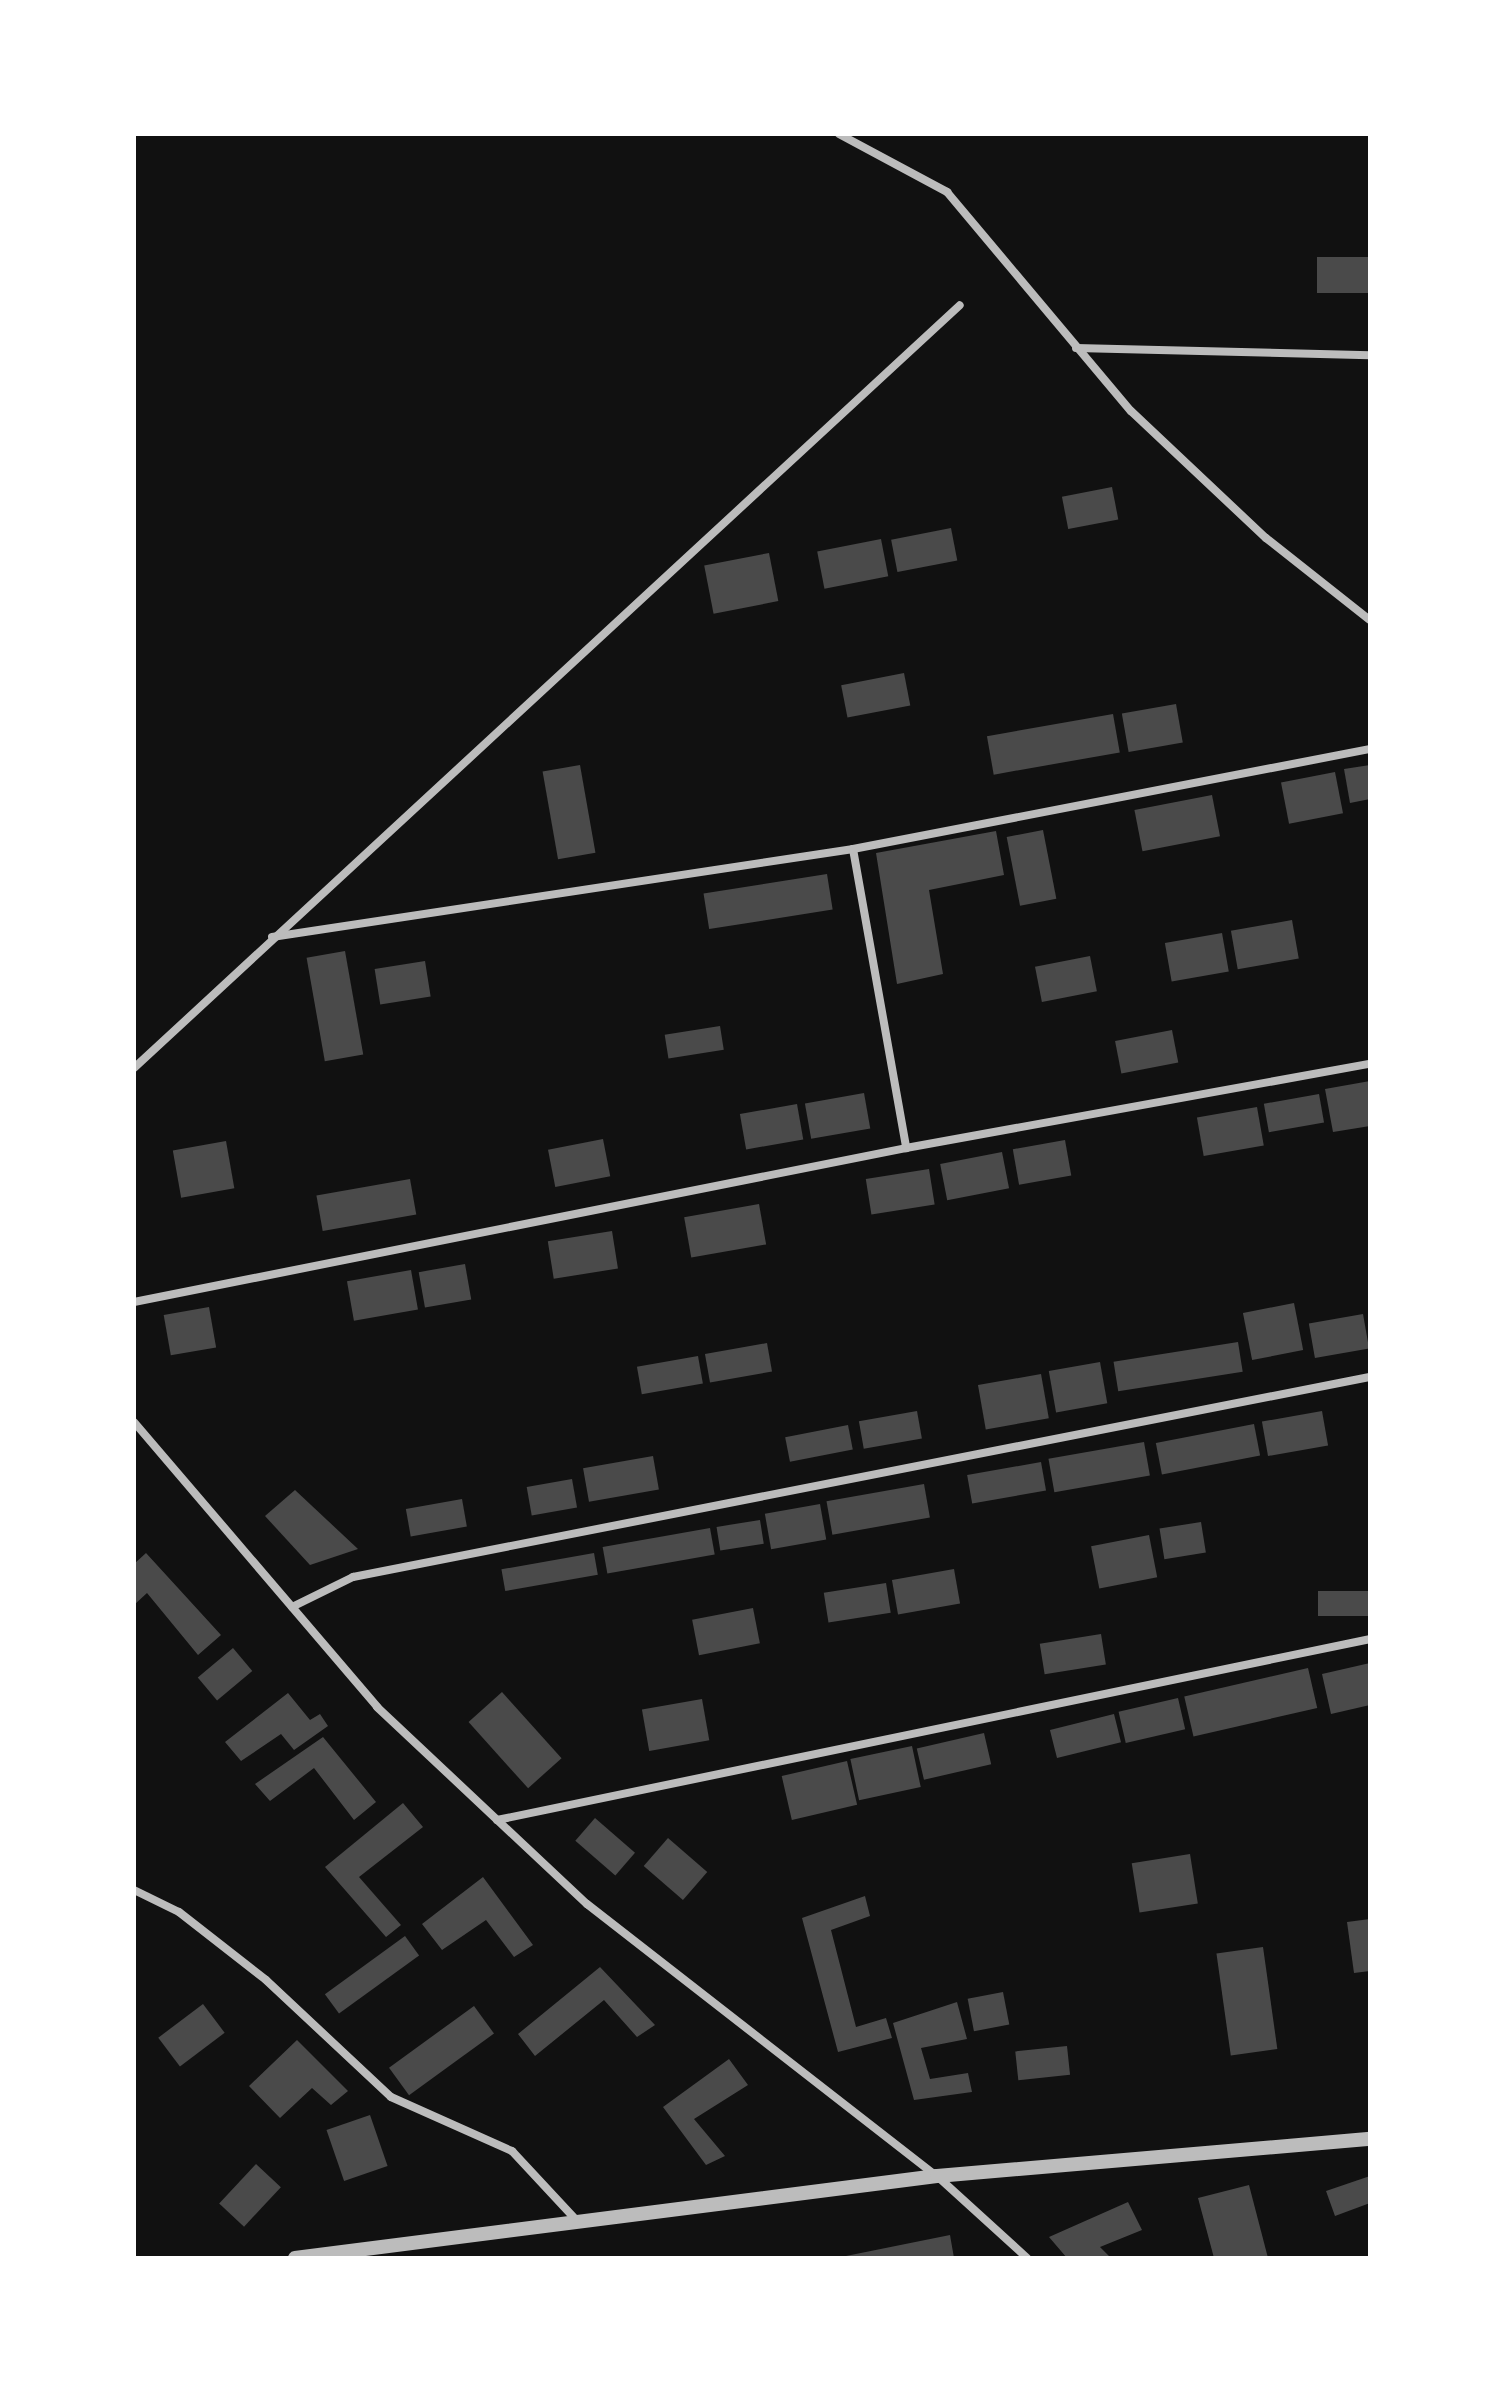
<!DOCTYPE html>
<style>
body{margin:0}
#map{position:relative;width:1504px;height:2392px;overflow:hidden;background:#111;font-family:"Noto Sans",sans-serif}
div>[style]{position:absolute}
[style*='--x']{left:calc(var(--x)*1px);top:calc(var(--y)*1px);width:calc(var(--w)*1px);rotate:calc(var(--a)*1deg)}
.building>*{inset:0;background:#4a4a4a;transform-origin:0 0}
.minor>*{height:8px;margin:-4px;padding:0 4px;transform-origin:4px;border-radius:4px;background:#bcbcbc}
.tertiary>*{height:14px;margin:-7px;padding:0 7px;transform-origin:7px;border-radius:7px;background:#bcbcbc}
span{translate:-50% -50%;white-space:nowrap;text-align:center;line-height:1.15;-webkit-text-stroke:6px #fff;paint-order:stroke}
.frame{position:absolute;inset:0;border:136px solid #fff;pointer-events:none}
</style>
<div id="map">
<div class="building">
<i style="left:1317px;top:257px;width:53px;height:36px"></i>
<i style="left:1112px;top:487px;width:33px;height:51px;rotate:79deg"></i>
<i style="left:951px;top:528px;width:33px;height:61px;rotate:79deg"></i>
<i style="left:881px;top:539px;width:38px;height:65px;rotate:79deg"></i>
<i style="left:769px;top:553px;width:49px;height:66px;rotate:79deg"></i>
<i style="left:904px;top:673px;width:33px;height:64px;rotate:79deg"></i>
<i style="left:1176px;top:704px;width:39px;height:55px;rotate:80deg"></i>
<i style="left:1113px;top:714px;width:39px;height:128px;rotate:80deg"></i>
<i style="left:580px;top:765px;width:89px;height:38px;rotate:80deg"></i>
<i style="clip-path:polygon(1370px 765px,1370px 799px,1350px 803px,1344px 769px)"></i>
<i style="left:1335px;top:772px;width:42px;height:55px;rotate:79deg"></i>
<i style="left:1212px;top:795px;width:42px;height:79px;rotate:79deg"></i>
<i style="left:1043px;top:830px;width:70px;height:37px;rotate:79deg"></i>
<i style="clip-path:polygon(996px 831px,1004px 875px,929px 890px,943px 974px,897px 984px,876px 853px)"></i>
<i style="left:827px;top:874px;width:36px;height:125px;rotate:81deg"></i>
<i style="left:1292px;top:920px;width:39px;height:62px;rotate:80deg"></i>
<i style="left:1222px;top:933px;width:39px;height:58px;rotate:80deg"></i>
<i style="left:345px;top:951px;width:105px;height:39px;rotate:80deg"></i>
<i style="left:1090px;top:956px;width:36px;height:56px;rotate:79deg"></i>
<i style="left:425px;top:961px;width:36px;height:51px;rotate:81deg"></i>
<i style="left:720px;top:1026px;width:24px;height:56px;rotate:81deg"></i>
<i style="left:1172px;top:1030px;width:33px;height:58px;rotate:79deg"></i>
<i style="clip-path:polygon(1370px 1081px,1370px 1126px,1333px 1132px,1325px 1089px)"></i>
<i style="left:864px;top:1093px;width:36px;height:60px;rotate:80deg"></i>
<i style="left:1319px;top:1094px;width:29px;height:56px;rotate:80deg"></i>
<i style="left:797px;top:1104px;width:36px;height:58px;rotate:80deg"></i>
<i style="left:1257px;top:1107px;width:39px;height:61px;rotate:80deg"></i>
<i style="left:603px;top:1139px;width:38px;height:56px;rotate:79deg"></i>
<i style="left:1065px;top:1140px;width:36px;height:53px;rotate:80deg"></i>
<i style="left:226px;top:1141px;width:48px;height:54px;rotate:80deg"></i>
<i style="left:1002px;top:1152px;width:37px;height:63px;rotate:79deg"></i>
<i style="left:929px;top:1169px;width:36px;height:64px;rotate:81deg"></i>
<i style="left:410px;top:1179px;width:36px;height:95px;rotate:80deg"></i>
<i style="left:759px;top:1204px;width:41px;height:76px;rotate:80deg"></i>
<i style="left:612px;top:1231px;width:38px;height:65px;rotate:81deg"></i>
<i style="left:465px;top:1264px;width:36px;height:47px;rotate:80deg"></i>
<i style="left:411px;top:1270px;width:40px;height:65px;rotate:80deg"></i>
<i style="left:1294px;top:1303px;width:48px;height:52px;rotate:79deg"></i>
<i style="left:209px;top:1307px;width:41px;height:46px;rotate:80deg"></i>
<i style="left:1363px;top:1314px;width:35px;height:55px;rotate:80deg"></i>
<i style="left:1238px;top:1342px;width:30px;height:126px;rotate:81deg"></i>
<i style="left:767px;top:1343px;width:29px;height:63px;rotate:80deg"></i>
<i style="left:698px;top:1356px;width:28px;height:62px;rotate:80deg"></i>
<i style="left:1100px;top:1362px;width:42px;height:52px;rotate:80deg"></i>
<i style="left:1041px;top:1374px;width:45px;height:64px;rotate:80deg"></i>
<i style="left:917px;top:1411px;width:28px;height:59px;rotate:80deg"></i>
<i style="left:1322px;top:1411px;width:35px;height:61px;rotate:80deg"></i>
<i style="left:1254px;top:1424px;width:32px;height:100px;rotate:79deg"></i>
<i style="left:848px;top:1425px;width:25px;height:64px;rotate:79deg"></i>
<i style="left:1144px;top:1442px;width:34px;height:97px;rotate:80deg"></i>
<i style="left:653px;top:1456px;width:34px;height:71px;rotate:80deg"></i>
<i style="left:1041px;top:1462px;width:29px;height:75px;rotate:80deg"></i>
<i style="left:572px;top:1479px;width:29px;height:46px;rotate:80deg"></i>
<i style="left:924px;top:1484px;width:34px;height:99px;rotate:80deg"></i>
<i style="clip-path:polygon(295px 1490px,358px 1549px,310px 1565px,265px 1516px)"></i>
<i style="left:462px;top:1499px;width:28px;height:57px;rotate:80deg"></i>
<i style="left:820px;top:1504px;width:36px;height:56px;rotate:80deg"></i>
<i style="left:760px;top:1520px;width:24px;height:44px;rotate:81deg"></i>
<i style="left:1201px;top:1522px;width:31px;height:42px;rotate:81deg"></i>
<i style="left:710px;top:1528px;width:27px;height:109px;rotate:80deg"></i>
<i style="left:1149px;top:1535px;width:43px;height:59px;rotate:79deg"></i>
<i style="clip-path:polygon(146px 1553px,221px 1635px,198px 1655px,147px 1593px,134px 1605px,134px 1564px)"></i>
<i style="left:594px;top:1553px;width:22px;height:94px;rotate:80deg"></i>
<i style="left:954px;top:1569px;width:35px;height:63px;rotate:80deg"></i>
<i style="left:886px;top:1583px;width:30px;height:63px;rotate:81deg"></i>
<i style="left:1370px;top:1591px;width:25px;height:52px;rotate:90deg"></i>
<i style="left:753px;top:1608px;width:36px;height:62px;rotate:79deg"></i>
<i style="left:1101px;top:1634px;width:31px;height:62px;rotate:81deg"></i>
<i style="left:233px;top:1648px;width:30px;height:46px;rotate:50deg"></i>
<i style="clip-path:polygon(1370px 1663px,1370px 1705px,1331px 1714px,1322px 1674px)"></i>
<i style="left:1308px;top:1668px;width:41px;height:127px;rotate:77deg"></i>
<i style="left:502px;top:1692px;width:89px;height:45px;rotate:48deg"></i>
<i style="clip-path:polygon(288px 1693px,310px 1720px,320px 1714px,328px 1726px,294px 1750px,281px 1734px,241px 1761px,225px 1742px)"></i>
<i style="left:1178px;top:1698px;width:32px;height:61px;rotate:77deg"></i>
<i style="left:702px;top:1699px;width:42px;height:61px;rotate:80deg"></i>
<i style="left:1114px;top:1714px;width:29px;height:66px;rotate:76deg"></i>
<i style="left:984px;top:1733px;width:32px;height:69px;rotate:77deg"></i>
<i style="clip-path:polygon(323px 1737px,376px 1802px,354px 1820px,314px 1768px,270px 1801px,255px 1784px)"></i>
<i style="left:912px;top:1746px;width:42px;height:63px;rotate:78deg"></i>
<i style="left:847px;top:1761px;width:45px;height:67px;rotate:77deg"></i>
<i style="clip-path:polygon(403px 1803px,423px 1827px,359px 1877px,401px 1925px,386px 1937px,325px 1867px)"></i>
<i style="left:595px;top:1818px;width:53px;height:30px;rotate:41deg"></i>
<i style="left:668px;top:1838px;width:52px;height:37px;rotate:41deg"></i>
<i style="left:1190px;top:1854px;width:50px;height:59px;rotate:81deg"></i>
<i style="clip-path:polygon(483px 1877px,533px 1945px,514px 1957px,486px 1920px,442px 1950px,422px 1924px)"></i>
<i style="clip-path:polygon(865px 1896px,870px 1916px,831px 1930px,856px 2027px,886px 2018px,892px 2038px,838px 2052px,802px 1918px)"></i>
<i style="clip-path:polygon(1370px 1919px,1370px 1971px,1354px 1973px,1347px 1922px)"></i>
<i style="left:405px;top:1936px;width:24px;height:99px;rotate:54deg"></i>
<i style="left:1263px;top:1947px;width:103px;height:47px;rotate:82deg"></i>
<i style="clip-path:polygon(600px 1967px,655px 2025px,637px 2037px,604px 2000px,535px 2056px,518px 2034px)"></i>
<i style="left:1003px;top:1992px;width:33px;height:36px;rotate:79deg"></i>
<i style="clip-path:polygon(957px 2002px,967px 2039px,921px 2048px,930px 2079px,968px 2073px,972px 2092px,914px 2100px,893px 2023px)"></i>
<i style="left:203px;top:2004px;width:36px;height:56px;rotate:53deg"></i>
<i style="left:474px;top:2006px;width:34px;height:105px;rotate:54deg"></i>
<i style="clip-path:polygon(297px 2040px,348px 2091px,331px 2105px,312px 2088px,280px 2118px,249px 2086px)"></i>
<i style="left:1067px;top:2046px;width:29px;height:52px;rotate:84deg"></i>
<i style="clip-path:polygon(729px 2059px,748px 2085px,694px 2119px,725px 2156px,706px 2165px,663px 2107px)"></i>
<i style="left:370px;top:2115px;width:54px;height:46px;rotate:71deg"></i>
<i style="left:256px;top:2164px;width:34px;height:54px;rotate:43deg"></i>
<i style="clip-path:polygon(1370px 2176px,1370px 2203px,1335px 2216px,1326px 2191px)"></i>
<i style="clip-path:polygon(1249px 2185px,1268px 2258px,1214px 2258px,1198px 2198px)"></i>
<i style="clip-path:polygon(1128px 2202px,1142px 2230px,1100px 2247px,1111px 2258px,1067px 2258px,1049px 2237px)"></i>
<i style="clip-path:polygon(950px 2235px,954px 2258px,842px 2258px,841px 2257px)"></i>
</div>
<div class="minor">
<i style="--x:839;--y:134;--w:123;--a:28.2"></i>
<i style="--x:947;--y:192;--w:286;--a:50"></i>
<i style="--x:1131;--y:411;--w:185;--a:43.3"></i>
<i style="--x:1266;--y:538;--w:132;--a:38.3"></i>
<i style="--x:1076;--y:348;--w:294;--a:1.4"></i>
<i style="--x:853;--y:849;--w:304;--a:79.9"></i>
<i style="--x:272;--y:937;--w:588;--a:-8.61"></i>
<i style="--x:853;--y:849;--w:527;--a:-10.95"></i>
<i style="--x:134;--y:1068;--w:1124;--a:-42.73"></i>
<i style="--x:134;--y:1302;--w:787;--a:-11.28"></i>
<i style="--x:906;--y:1148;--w:472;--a:-10.3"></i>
<i style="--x:134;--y:1422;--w:375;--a:49.5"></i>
<i style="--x:377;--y:1707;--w:288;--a:43.2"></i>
<i style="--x:587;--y:1904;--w:443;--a:37.9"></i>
<i style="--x:937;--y:2176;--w:122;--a:42.3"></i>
<i style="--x:292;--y:1607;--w:68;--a:-26.2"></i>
<i style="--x:353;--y:1577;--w:1036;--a:-11.13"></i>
<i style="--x:497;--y:1820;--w:892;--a:-11.71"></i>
<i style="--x:134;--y:1890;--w:50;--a:26.1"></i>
<i style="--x:179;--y:1912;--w:110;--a:38"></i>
<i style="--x:266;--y:1980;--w:171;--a:43.1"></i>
<i style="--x:391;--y:2097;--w:133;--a:24.1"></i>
<i style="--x:512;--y:2151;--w:96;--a:47.1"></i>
</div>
<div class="tertiary">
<i style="--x:295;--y:2258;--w:647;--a:-7.28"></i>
<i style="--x:937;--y:2176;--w:435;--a:-4.9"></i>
</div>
<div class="frame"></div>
</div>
